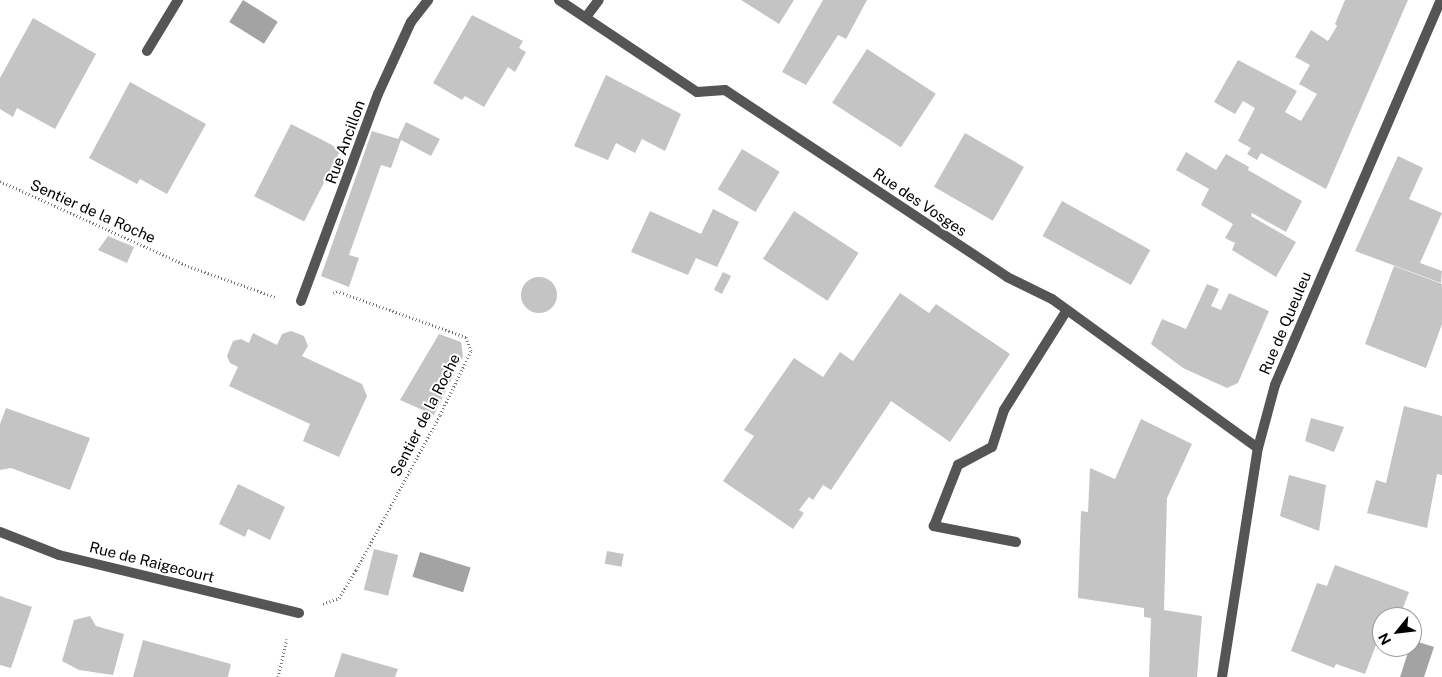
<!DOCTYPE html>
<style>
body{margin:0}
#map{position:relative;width:1442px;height:677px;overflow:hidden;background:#fff;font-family:"Public Sans",sans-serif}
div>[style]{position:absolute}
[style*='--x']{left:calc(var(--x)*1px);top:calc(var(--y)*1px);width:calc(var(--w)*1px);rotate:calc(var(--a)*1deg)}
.water>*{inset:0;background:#a3a3a3;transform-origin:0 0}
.building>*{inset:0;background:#c4c4c4;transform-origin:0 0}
.round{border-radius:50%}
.path>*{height:3px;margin-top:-1.5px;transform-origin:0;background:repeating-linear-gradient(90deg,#777 0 1px,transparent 0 3.5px)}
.service>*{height:10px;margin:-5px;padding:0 5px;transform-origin:5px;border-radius:5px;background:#555}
.minor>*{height:10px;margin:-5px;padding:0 5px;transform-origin:5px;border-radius:5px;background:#555}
.tertiary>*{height:10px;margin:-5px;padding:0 5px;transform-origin:5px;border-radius:5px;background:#555}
span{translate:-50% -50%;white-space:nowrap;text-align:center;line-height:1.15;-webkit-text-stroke:4px #fff;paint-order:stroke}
.street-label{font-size:15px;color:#000}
.north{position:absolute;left:1372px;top:607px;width:50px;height:50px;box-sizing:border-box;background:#fff;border:1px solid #999;border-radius:50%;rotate:241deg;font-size:14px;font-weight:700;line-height:20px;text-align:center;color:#000}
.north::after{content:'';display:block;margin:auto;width:18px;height:22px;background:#000;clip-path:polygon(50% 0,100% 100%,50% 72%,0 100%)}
</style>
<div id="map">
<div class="water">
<i style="left:243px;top:0;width:41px;height:26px;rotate:32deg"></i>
<i style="left:420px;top:552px;width:53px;height:26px;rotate:17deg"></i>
<i style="clip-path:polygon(1412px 640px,1434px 647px,1424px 677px,1400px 677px)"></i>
</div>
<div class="building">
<i style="clip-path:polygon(741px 0,794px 0,779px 24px)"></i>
<i style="clip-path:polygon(823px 0,867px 0,846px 39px,838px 35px,806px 85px,782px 72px)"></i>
<i style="clip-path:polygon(1345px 0,1408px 0,1326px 189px,1261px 153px,1257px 160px,1247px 154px,1251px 148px,1238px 141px,1255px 108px,1243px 101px,1235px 114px,1214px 102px,1238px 60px,1297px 91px,1285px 112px,1301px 121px,1317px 94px,1299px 84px,1310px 65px,1295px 57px,1311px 30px,1328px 41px,1337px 26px,1335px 24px)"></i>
<i style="clip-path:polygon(472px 15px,523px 41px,519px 48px,526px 52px,515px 72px,508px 67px,484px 107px,465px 96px,462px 100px,433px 83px)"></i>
<i style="clip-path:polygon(33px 18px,96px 54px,55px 129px,17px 108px,13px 117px,0 109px,0 78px)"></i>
<i style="left:867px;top:49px;width:82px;height:64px;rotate:33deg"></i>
<i style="clip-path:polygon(606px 75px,681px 114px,665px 151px,642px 139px,635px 153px,616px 143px,608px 160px,574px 146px)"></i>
<i style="clip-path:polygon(130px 82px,206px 124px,167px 194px,140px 179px,137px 184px,89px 158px)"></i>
<i style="clip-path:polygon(406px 122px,440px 139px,431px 156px,401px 140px,391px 168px,381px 165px,349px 255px,359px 258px,349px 287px,321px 276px,372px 131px,398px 139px)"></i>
<i style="left:291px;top:124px;width:56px;height:81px;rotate:27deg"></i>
<i style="left:965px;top:133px;width:68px;height:62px;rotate:30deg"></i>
<i style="left:742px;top:149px;width:44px;height:47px;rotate:31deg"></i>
<i style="clip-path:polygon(1186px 152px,1216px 170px,1226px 154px,1249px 167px,1248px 170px,1302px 201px,1286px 232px,1252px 213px,1251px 216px,1296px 242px,1276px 277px,1232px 250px,1235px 243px,1225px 238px,1233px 224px,1201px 205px,1209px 189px,1176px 170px)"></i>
<i style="clip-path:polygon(1398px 156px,1423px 168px,1409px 199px,1442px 213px,1420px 263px,1442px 271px,1441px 283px,1355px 251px)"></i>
<i style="left:1062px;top:201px;width:101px;height:40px;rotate:29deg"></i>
<i style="clip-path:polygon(713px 209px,739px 222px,717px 267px,696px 258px,688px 275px,631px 252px,650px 211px,701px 234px)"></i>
<i style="left:794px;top:211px;width:77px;height:57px;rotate:33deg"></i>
<i style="clip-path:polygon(108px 236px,134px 247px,127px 263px,98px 250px)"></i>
<i style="clip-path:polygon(1394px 266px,1442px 284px,1442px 324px,1426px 368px,1365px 344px)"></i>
<i style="left:723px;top:272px;width:9px;height:20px;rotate:27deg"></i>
<i class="round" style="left:521px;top:277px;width:36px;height:36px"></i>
<i style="clip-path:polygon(1207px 284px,1219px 289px,1211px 306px,1221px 310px,1229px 293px,1269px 311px,1238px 383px,1227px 388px,1183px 368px,1151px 344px,1162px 319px,1186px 329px)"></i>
<i style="clip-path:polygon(900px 293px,929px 313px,936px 304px,1010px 354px,950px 442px,891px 401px,831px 490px,823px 485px,813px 500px,809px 497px,799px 510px,804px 513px,793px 529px,723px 481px,754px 436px,744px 430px,794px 358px,823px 377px,840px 352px,853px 361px)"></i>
<i style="clip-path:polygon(291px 331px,304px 336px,308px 346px,302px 356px,362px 384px,367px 396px,339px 457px,303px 441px,310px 424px,229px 386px,238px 367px,230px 363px,227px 356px,233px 341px,241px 339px,249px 343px,253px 333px,277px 345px,282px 334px)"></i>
<i style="clip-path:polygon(439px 334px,461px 342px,463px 356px,434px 415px,400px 400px)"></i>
<i style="clip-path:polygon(1404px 406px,1442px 416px,1442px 475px,1437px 474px,1427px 528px,1367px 513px,1376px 480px,1386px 483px)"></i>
<i style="clip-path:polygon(6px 408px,90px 438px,70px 490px,11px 468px,0 470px,0 424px)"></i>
<i style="clip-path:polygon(1311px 418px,1344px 427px,1334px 452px,1305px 441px)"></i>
<i style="clip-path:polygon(1141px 419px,1192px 444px,1167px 498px,1164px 610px,1202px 616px,1197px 677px,1149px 677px,1151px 618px,1144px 617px,1144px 608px,1078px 598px,1081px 511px,1088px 512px,1090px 468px,1115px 479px)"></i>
<i style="clip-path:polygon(1289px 475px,1326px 485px,1319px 531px,1280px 516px)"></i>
<i style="clip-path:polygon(238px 484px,285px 507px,270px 540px,248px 529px,245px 537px,219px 524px)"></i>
<i style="left:374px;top:549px;width:25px;height:42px;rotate:14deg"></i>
<i style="left:607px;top:551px;width:17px;height:13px;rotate:10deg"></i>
<i style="clip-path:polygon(1335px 565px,1409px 592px,1400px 616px,1389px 612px,1387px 617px,1382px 617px,1382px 629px,1365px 674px,1336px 664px,1334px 668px,1291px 651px,1317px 583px,1327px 586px)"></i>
<i style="clip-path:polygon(0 596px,32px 607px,11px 668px,0 665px)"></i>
<i style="clip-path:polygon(90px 616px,96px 626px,124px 634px,113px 675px,79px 670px,62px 661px,74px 620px)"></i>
<i style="clip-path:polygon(143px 640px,231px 664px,228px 677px,133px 677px)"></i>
<i style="clip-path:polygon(342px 653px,398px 669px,395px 677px,334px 677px)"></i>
</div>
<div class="path">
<i style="--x:0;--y:181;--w:206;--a:24.3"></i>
<i style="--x:188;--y:266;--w:92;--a:19.6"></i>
<i style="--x:323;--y:604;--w:17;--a:-21"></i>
<i style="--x:339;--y:598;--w:33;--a:-59"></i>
<i style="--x:356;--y:570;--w:176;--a:-61.5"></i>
<i style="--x:440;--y:415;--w:71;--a:-64.2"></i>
<i style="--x:471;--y:351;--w:15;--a:-110"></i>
<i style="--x:466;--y:337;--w:137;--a:-160.4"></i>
<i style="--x:337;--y:291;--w:4;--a:153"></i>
<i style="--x:278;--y:677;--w:39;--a:-77"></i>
</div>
<div class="service">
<i style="--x:147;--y:51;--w:60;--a:-58.7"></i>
<i style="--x:1016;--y:542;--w:84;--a:-169"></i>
<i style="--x:934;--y:526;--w:66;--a:-68.5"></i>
<i style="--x:958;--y:465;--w:38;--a:-28"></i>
<i style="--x:992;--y:447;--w:39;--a:-72"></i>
<i style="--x:1004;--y:410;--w:118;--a:-57.8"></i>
</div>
<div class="minor">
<i style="--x:559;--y:0;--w:166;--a:33.7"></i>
<i style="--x:697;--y:92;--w:28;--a:-4"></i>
<i style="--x:725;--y:90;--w:338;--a:33.5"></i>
<i style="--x:1007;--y:277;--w:50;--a:26.1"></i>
<i style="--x:1052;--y:299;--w:254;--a:35.9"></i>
<i style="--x:586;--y:17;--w:21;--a:-53"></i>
<i style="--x:301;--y:301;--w:221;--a:-69.6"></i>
<i style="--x:378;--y:94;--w:79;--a:-65.4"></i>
<i style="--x:411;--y:22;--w:28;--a:-52"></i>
<i style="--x:0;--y:532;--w:63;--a:21.3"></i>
<i style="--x:59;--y:555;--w:247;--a:13.6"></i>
</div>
<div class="tertiary">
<i style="--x:1222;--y:677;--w:232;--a:-81.1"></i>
<i style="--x:1258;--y:448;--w:65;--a:-74.9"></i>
<i style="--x:1275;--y:385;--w:419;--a:-66.7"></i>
</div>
<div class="street-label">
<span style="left:345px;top:142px;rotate:-70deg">Rue Ancillon</span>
<span style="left:920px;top:202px;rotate:34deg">Rue des Vosges</span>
<span style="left:93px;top:211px;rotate:24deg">Sentier de la Roche</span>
<span style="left:1285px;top:323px;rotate:-67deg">Rue de Queuleu</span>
<span style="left:425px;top:415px;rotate:-63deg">Sentier de la Roche</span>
<span style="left:152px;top:562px;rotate:14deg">Rue de Raigecourt</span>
</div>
<div class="north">N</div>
</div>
